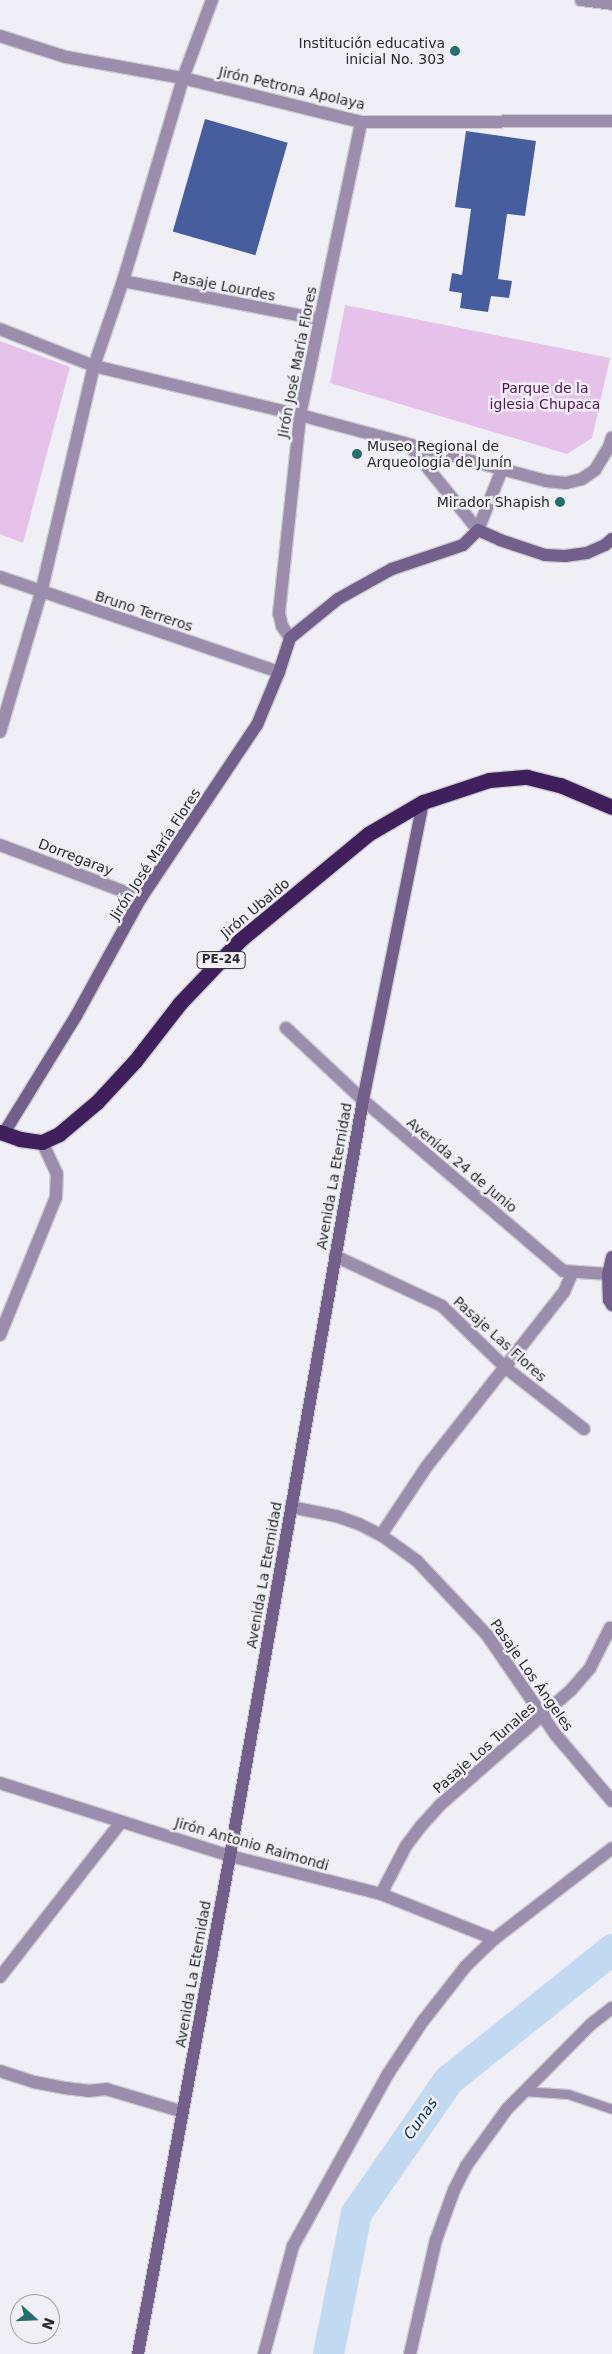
<!DOCTYPE html>
<meta charset="utf-8">
<style>
body{margin:0}
#map{position:relative;width:612px;height:2354px;overflow:hidden;background:#efeff5;font-family:"DejaVu Sans",sans-serif}
div>[style]{position:absolute}
[style*='--x']{left:calc(var(--x)*1px);top:calc(var(--y)*1px);width:calc(var(--w)*1px);rotate:calc(var(--a)*1deg)}
.green>*{inset:0;background:#e6c1e9}
.river>*{height:31px;margin:-15.5px;padding:0 15.5px;transform-origin:15.5px;border-radius:15.5px;background:#c2d9f2}
.building>*{inset:0;background:#475e9e;transform-origin:0 0}
.roads{filter:drop-shadow(1px 0 #ccccd1) drop-shadow(-1px 0 #ccccd1) drop-shadow(0 1px #ccccd1) drop-shadow(0 -1px #ccccd1)}
.lane>*{height:9px;margin:-4.5px;padding:0 4.5px;transform-origin:4.5px;border-radius:4.5px;background:#9b8dac}
.street>*{height:12px;margin:-6px;padding:0 6px;transform-origin:6px;border-radius:6px;background:#9b8dac}
.secondary>*{height:12px;margin:-6px;padding:0 6px;transform-origin:6px;border-radius:6px;background:#735f8b}
.highway>*{height:15px;margin:-7.5px;padding:0 7.5px;transform-origin:7.5px;border-radius:7.5px;background:#3f205c}
.dots>*{width:14px;height:14px;translate:-50% -50%;box-sizing:border-box;border:2px solid #efeff5;border-radius:50%}
span{translate:-50% -50%;white-space:nowrap;text-align:center;line-height:1.15;-webkit-text-stroke:5px #efeff5;paint-order:stroke}
.shield-label span{padding:1px 4px;background:#efeff5;border:1px solid;border-radius:4px;-webkit-text-stroke-width:0}
.shield-label{font-size:12px;color:#2b2b2e;font-weight:700}
.poi-label{font-size:14px;color:#2b2b2e}
.right{translate:-100% -50%;text-align:right}
.left{translate:0 -50%;text-align:left}
.street-label{font-size:14px;color:#2b2b2e}
.park-label{font-size:14px;color:#55115d}
.water-label{font-size:15px;color:#033056;font-style:italic}
.north{position:absolute;left:10px;top:2294px;width:50px;height:50px;box-sizing:border-box;background:#efeff5;border:1px solid #a1a1a5;border-radius:50%;rotate:110deg;font-size:14px;font-weight:700;line-height:20px;text-align:center;color:#2b2b2e}
.north::after{content:'';display:block;margin:auto;width:18px;height:22px;background:#25706e;clip-path:polygon(50% 0,100% 100%,50% 72%,0 100%)}
</style>
<div id="map">
<div class="green">
<i style="clip-path:polygon(345px 305px,610px 358px,592px 438px,567px 454px,330px 383px)"></i>
<i style="clip-path:polygon(0 341px,70px 367px,23px 543px,0 534px)"></i>
</div>
<div class="river">
<i style="--x:328;--y:2354;--w:144;--a:-78.8"></i>
<i style="--x:356;--y:2213;--w:162;--a:-55.3"></i>
<i style="--x:448;--y:2080;--w:210;--a:-38.6"></i>
</div>
<div class="building">
<i style="left:205px;top:119px;width:86px;height:117px;rotate:16deg"></i>
<i style="clip-path:polygon(466px 131px,536px 141px,525px 216px,507px 214px,498px 279px,512px 281px,509px 298px,491px 296px,488px 312px,460px 308px,462px 293px,449px 291px,452px 273px,462px 275px,471px 209px,455px 207px)"></i>
</div>
<div class="roads">
<div class="lane">
<i style="--x:523;--y:2091;--w:45;--a:3.8"></i>
<i style="--x:568;--y:2094;--w:46;--a:18.8"></i>
</div>
<div class="street">
<i style="--x:581;--y:0;--w:31;--a:7"></i>
<i style="--x:0;--y:36;--w:69;--a:17.7"></i>
<i style="--x:66;--y:57;--w:119;--a:10.2"></i>
<i style="--x:183;--y:78;--w:183;--a:13.9"></i>
<i style="--x:361;--y:122;--w:251;--a:-0.2"></i>
<i style="--x:123;--y:281;--w:200;--a:11"></i>
<i style="--x:0;--y:329;--w:101;--a:21.5"></i>
<i style="--x:94;--y:366;--w:212;--a:13.4"></i>
<i style="--x:300;--y:415;--w:255;--a:15"></i>
<i style="--x:546;--y:481;--w:20;--a:6"></i>
<i style="--x:566;--y:483;--w:16;--a:-14"></i>
<i style="--x:582;--y:479;--w:16;--a:-35"></i>
<i style="--x:595;--y:470;--w:27;--a:-59"></i>
<i style="--x:609;--y:447;--w:10;--a:-73"></i>
<i style="--x:410;--y:446;--w:108;--a:51"></i>
<i style="--x:478;--y:530;--w:66;--a:-68.5"></i>
<i style="--x:0;--y:577;--w:295;--a:18.8"></i>
<i style="--x:290;--y:638;--w:14;--a:-124"></i>
<i style="--x:282;--y:626;--w:13;--a:-103"></i>
<i style="--x:279;--y:613;--w:199;--a:-83.9"></i>
<i style="--x:300;--y:415;--w:299;--a:-78.2"></i>
<i style="--x:0;--y:732;--w:145;--a:-73.6"></i>
<i style="--x:41;--y:593;--w:233;--a:-76.9"></i>
<i style="--x:94;--y:366;--w:90;--a:-71.2"></i>
<i style="--x:123;--y:281;--w:212;--a:-73.5"></i>
<i style="--x:183;--y:78;--w:83;--a:-69.6"></i>
<i style="--x:0;--y:845;--w:151;--a:20.6"></i>
<i style="--x:286;--y:1028;--w:105;--a:43.1"></i>
<i style="--x:363;--y:1100;--w:263;--a:40.5"></i>
<i style="--x:563;--y:1271;--w:45;--a:3.8"></i>
<i style="--x:335;--y:1256;--w:118;--a:25"></i>
<i style="--x:442;--y:1306;--w:89;--a:44.1"></i>
<i style="--x:506;--y:1368;--w:99;--a:38"></i>
<i style="--x:0;--y:1335;--w:149;--a:-67.9"></i>
<i style="--x:56;--y:1197;--w:23;--a:-88"></i>
<i style="--x:57;--y:1174;--w:35;--a:-115"></i>
<i style="--x:291;--y:1507;--w:46;--a:11.3"></i>
<i style="--x:336;--y:1516;--w:24;--a:19"></i>
<i style="--x:359;--y:1524;--w:25;--a:27"></i>
<i style="--x:381;--y:1535;--w:44;--a:35.8"></i>
<i style="--x:417;--y:1561;--w:102;--a:46.6"></i>
<i style="--x:487;--y:1635;--w:120;--a:55.5"></i>
<i style="--x:555;--y:1734;--w:88;--a:49.6"></i>
<i style="--x:381;--y:1535;--w:83;--a:-56.3"></i>
<i style="--x:427;--y:1466;--w:221;--a:-51.8"></i>
<i style="--x:564;--y:1292;--w:21;--a:-67"></i>
<i style="--x:0;--y:1783;--w:241;--a:17.6"></i>
<i style="--x:230;--y:1856;--w:156;--a:14.1"></i>
<i style="--x:381;--y:1894;--w:122;--a:21.7"></i>
<i style="--x:381;--y:1894;--w:54;--a:-62.5"></i>
<i style="--x:406;--y:1846;--w:26;--a:-53"></i>
<i style="--x:422;--y:1825;--w:27;--a:-48"></i>
<i style="--x:440;--y:1805;--w:174;--a:-41.3"></i>
<i style="--x:571;--y:1690;--w:29;--a:-49"></i>
<i style="--x:590;--y:1668;--w:45;--a:-63.4"></i>
<i style="--x:0;--y:1977;--w:197;--a:-52"></i>
<i style="--x:0;--y:2071;--w:36;--a:18"></i>
<i style="--x:34;--y:2082;--w:32;--a:11"></i>
<i style="--x:65;--y:2088;--w:23;--a:7"></i>
<i style="--x:88;--y:2091;--w:18;--a:-6"></i>
<i style="--x:106;--y:2089;--w:80;--a:16.6"></i>
<i style="--x:264;--y:2354;--w:112;--a:-75"></i>
<i style="--x:293;--y:2246;--w:196;--a:-61.1"></i>
<i style="--x:388;--y:2074;--w:64;--a:-56.6"></i>
<i style="--x:423;--y:2021;--w:70;--a:-52"></i>
<i style="--x:466;--y:1966;--w:39;--a:-44"></i>
<i style="--x:494;--y:1939;--w:149;--a:-37.6"></i>
<i style="--x:410;--y:2354;--w:117;--a:-77.2"></i>
<i style="--x:436;--y:2240;--w:53;--a:-70.2"></i>
<i style="--x:454;--y:2190;--w:27;--a:-63"></i>
<i style="--x:466;--y:2166;--w:70;--a:-54.3"></i>
<i style="--x:507;--y:2109;--w:118;--a:-45.3"></i>
<i style="--x:590;--y:2025;--w:28;--a:-38"></i>
</div>
<div class="secondary">
<i style="--x:4;--y:1133;--w:137;--a:-58.4"></i>
<i style="--x:76;--y:1016;--w:135;--a:-61.2"></i>
<i style="--x:141;--y:898;--w:208;--a:-56.2"></i>
<i style="--x:257;--y:725;--w:57;--a:-67.5"></i>
<i style="--x:279;--y:672;--w:36;--a:-72"></i>
<i style="--x:290;--y:638;--w:62;--a:-39.1"></i>
<i style="--x:338;--y:599;--w:62;--a:-29.1"></i>
<i style="--x:392;--y:569;--w:75;--a:-18.7"></i>
<i style="--x:463;--y:545;--w:21;--a:-45"></i>
<i style="--x:478;--y:530;--w:24;--a:24"></i>
<i style="--x:500;--y:540;--w:47;--a:18.4"></i>
<i style="--x:545;--y:555;--w:20;--a:3"></i>
<i style="--x:565;--y:556;--w:22;--a:-8"></i>
<i style="--x:587;--y:553;--w:20;--a:-24"></i>
<i style="--x:605;--y:545;--w:9;--a:-41"></i>
<i style="--x:612;--y:1257;--w:17;--a:103"></i>
<i style="--x:608;--y:1274;--w:26;--a:88"></i>
<i style="--x:609;--y:1300;--w:6;--a:59"></i>
<i style="--x:138;--y:2354;--w:506;--a:-79.53"></i>
<i style="--x:230;--y:1856;--w:768;--a:-80.02"></i>
<i style="--x:363;--y:1100;--w:304;--a:-78.6"></i>
</div>
<div class="highway">
<i style="--x:0;--y:1132;--w:21;--a:19"></i>
<i style="--x:20;--y:1139;--w:22;--a:8"></i>
<i style="--x:42;--y:1142;--w:19;--a:-25"></i>
<i style="--x:59;--y:1134;--w:50;--a:-40.1"></i>
<i style="--x:97;--y:1102;--w:56;--a:-47.2"></i>
<i style="--x:135;--y:1061;--w:73;--a:-52.2"></i>
<i style="--x:180;--y:1003;--w:87;--a:-46.4"></i>
<i style="--x:240;--y:940;--w:166;--a:-39.6"></i>
<i style="--x:368;--y:834;--w:64;--a:-30.2"></i>
<i style="--x:423;--y:802;--w:70;--a:-18.4"></i>
<i style="--x:489;--y:780;--w:38;--a:-5"></i>
<i style="--x:527;--y:777;--w:34;--a:14"></i>
<i style="--x:560;--y:785;--w:56;--a:22.9"></i>
</div>
</div>
<div class="dots">
<i style="left:455px;top:51px;background:#25706e"></i>
<i style="left:357px;top:454px;background:#25706e"></i>
<i style="left:560px;top:502px;background:#25706e"></i>
</div>
<div class="shield-label">
<span style="left:221px;top:960px">PE-24</span>
</div>
<div class="poi-label">
<span class="right" style="left:445px;top:51px">Institución educativa<br>inicial No. 303</span>
<span class="left" style="left:367px;top:454px">Museo Regional de<br>Arqueología de Junín</span>
<span class="right" style="left:550px;top:502px">Mirador Shapish</span>
</div>
<div class="street-label">
<span style="left:292px;top:88px;rotate:13deg">Jirón Petrona Apolaya</span>
<span style="left:224px;top:286px;rotate:11deg">Pasaje Lourdes</span>
<span style="left:297px;top:362px;rotate:-79deg">Jirón José María Flores</span>
<span style="left:144px;top:611px;rotate:18deg">Bruno Terreros</span>
<span style="left:155px;top:854px;rotate:-57deg">Jirón José María Flores</span>
<span style="left:76px;top:857px;rotate:21deg">Dorregaray</span>
<span style="left:255px;top:908px;rotate:-40deg">Jirón Ubaldo</span>
<span style="left:462px;top:1165px;rotate:40deg">Avenida 24 de Junio</span>
<span style="left:334px;top:1176px;rotate:-80deg">Avenida La Eternidad</span>
<span style="left:500px;top:1339px;rotate:42deg">Pasaje Las Flores</span>
<span style="left:264px;top:1575px;rotate:-80deg">Avenida La Eternidad</span>
<span style="left:532px;top:1675px;rotate:55deg">Pasaje Los Ángeles</span>
<span style="left:484px;top:1748px;rotate:-41deg">Pasaje Los Tunales</span>
<span style="left:252px;top:1844px;rotate:16deg">Jirón Antonio Raimondi</span>
<span style="left:193px;top:1974px;rotate:-80deg">Avenida La Eternidad</span>
</div>
<div class="park-label">
<span style="left:545px;top:396px">Parque de la<br>iglesia Chupaca</span>
</div>
<div class="water-label">
<span style="left:421px;top:2119px;rotate:-55deg">Cunas</span>
</div>
<div class="north">N</div>
</div>
